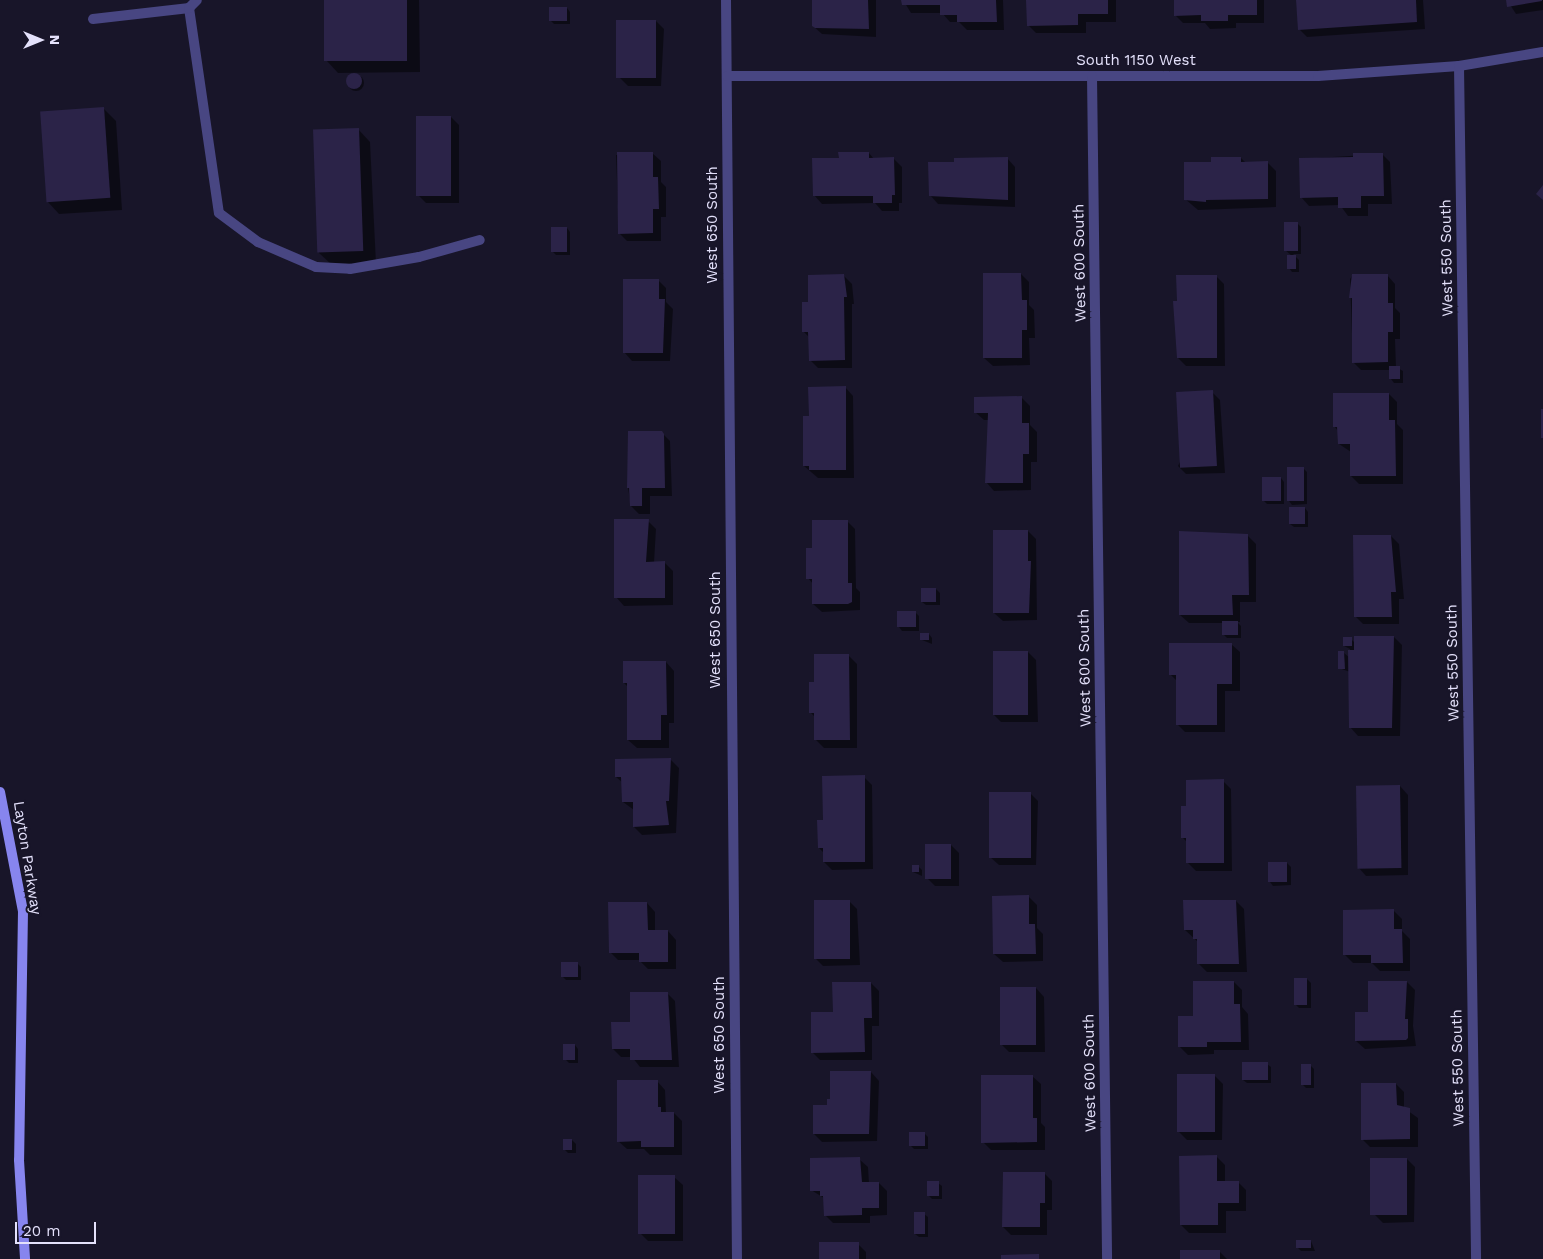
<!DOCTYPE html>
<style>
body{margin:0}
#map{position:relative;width:1543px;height:1259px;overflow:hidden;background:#181529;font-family:"Work Sans",sans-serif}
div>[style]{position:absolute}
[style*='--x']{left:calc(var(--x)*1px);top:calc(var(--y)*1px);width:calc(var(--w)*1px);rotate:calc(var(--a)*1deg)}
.shadow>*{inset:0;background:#0007}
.round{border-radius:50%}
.building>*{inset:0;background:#2b2348;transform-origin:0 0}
.service>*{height:10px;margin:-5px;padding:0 5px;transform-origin:5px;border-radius:5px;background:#484682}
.minor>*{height:10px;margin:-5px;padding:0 5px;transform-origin:5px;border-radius:5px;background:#484682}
.secondary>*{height:10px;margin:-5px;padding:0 5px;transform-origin:5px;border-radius:5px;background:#8785ee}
span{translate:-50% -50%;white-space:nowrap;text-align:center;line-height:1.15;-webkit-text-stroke:4px #181529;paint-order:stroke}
.street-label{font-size:15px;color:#e4e1fb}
.north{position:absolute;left:15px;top:15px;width:50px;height:50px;-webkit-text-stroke:4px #181529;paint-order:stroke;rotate:90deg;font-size:14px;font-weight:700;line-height:20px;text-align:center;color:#e4e1fb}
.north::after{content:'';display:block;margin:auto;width:18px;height:22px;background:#e4e1fb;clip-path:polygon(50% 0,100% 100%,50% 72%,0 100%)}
.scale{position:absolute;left:15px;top:1222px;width:81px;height:22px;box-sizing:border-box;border:2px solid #e4e1fb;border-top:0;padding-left:6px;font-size:15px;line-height:18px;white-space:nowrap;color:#e4e1fb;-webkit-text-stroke:4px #181529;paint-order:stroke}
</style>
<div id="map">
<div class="shadow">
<i style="clip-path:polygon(326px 0,419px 0,420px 72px,338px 73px,326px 60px)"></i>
<i style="clip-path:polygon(813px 0,876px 0,876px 37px,822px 34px,813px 26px)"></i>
<i style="clip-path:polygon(903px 0,1003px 0,1004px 30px,967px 30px,959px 22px,950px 22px,942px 13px,911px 13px)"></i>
<i style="clip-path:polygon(1027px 0,1116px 0,1116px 22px,1086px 22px,1086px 33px,1036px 33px,1028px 25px)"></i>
<i style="clip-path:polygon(1175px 0,1264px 0,1264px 23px,1236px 23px,1236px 28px,1210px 29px,1205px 23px,1183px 23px,1175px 15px)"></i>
<i style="clip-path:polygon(1296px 0,1423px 0,1425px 29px,1307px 37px,1299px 29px)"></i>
<i style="clip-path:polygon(1507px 0,1543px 0,1543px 10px,1516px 14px)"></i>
<i style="clip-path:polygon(567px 8px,570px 12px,570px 24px,554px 24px,550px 20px)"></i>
<i style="clip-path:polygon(656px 21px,664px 29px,661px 86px,628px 86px,620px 78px)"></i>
<i class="round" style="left:348px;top:75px;width:16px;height:16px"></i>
<i style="clip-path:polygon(104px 109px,116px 121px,122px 210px,59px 214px,47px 201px)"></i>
<i style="clip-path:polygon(451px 117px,459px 125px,459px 203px,426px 203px,418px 195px)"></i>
<i style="clip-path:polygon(358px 129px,370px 142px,376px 263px,332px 265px,319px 253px)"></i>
<i style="clip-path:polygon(652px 153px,661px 161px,661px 182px,666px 187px,666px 217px,661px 217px,661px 241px,627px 241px,619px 233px,616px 155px)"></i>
<i style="clip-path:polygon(869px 153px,874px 159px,894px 159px,902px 167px,902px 203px,899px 203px,899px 211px,882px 211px,875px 203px,822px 204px,814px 195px,840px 159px)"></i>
<i style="clip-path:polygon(1382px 154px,1390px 162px,1392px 204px,1368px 204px,1368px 216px,1348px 216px,1340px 205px,1309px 206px,1301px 197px,1300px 159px)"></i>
<i style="clip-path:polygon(1007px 158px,1015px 167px,1015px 207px,938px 204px,930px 195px,955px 163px)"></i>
<i style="clip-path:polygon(1241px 158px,1246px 163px,1268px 163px,1276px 171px,1276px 207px,1198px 210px,1185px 199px,1212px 163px)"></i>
<i style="clip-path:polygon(1297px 223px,1301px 227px,1301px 254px,1293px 254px,1299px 260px,1299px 272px,1292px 272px,1289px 268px,1292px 256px,1285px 250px)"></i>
<i style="clip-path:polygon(567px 228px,570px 232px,570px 255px,556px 255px,552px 251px)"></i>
<i style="clip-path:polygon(1021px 274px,1029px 282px,1029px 305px,1034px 310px,1035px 338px,1029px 338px,1030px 365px,993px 366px,984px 358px)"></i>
<i style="clip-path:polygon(1387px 275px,1395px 284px,1395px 308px,1400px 313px,1400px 339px,1395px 339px,1396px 367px,1403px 371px,1403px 383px,1394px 383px,1391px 379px,1391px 370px,1361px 370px,1353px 362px,1350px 279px,1352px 276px)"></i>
<i style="clip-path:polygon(844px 276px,852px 284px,854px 304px,852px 304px,852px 368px,818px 368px,810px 360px,809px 337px,803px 331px,809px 304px)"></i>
<i style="clip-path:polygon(1216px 276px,1224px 284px,1225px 366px,1186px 366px,1178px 358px,1178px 302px)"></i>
<i style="clip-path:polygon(658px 280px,666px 288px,666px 302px,673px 309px,670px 361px,632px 361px,624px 352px)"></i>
<i style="clip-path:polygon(845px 387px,853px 396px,854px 478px,818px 478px,804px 466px)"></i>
<i style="clip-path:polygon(1212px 392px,1220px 400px,1225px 473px,1186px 474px,1178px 466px)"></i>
<i style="clip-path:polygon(1389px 394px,1397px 402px,1397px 424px,1403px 430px,1403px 484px,1359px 484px,1351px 476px,1351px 452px,1339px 444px,1338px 431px,1334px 426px)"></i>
<i style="clip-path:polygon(1022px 398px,1030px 406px,1030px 425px,1037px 432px,1037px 462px,1031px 462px,1031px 490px,994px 491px,986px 482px,989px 420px,984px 420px,975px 412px)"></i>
<i style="clip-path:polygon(662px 433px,670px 441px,672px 496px,650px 496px,650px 514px,639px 514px,631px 506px,628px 488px)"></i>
<i style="clip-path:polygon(1304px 469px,1307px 472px,1307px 504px,1292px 505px,1289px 501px)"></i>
<i style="clip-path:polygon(1281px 478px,1284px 482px,1284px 504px,1267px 504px,1263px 500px)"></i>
<i style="clip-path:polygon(1305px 508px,1308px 512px,1308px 527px,1294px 527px,1290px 524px)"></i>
<i style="clip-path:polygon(648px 521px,656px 529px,654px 563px,665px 563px,673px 571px,673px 605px,624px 606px,616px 597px)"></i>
<i style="clip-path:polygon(847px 521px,855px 529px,856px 588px,860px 592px,860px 610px,822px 612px,813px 604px,813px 584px,808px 578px,813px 549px)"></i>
<i style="clip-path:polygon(1028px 531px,1036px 539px,1037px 620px,1003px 621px,994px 613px)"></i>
<i style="clip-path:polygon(1180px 532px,1248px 536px,1256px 544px,1256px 602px,1240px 602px,1240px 622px,1237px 622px,1241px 626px,1241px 638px,1227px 638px,1223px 634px,1223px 623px,1189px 623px,1180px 615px)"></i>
<i style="clip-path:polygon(1391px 536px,1399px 544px,1404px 599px,1399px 599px,1399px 624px,1363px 624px,1355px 616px)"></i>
<i style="clip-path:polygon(936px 589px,940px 593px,940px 605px,926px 605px,922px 602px)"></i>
<i style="clip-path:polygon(915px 612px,919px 616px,919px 631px,902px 631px,899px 627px)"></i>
<i style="clip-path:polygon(929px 634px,932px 638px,932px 644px,922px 640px)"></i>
<i style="clip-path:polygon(1394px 637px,1402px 645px,1400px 736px,1358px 736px,1350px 727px,1350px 672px,1339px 668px,1344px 653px,1350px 658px,1350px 649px,1344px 646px,1351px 639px,1355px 643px)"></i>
<i style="clip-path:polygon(1231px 644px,1240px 652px,1240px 691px,1225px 691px,1225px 732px,1185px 732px,1177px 724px,1177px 681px,1170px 674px)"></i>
<i style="clip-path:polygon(1028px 652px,1036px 660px,1038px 722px,1001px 722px,993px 714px)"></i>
<i style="clip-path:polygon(849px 656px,857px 664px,857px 748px,824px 748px,816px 740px,816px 718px,811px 713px,816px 684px)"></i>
<i style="clip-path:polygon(666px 662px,674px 671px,674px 723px,669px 723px,669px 748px,637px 748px,628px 740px,628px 687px,624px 683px)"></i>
<i style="clip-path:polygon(671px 760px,679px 768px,676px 833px,642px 835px,634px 827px,634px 810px,623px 802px,623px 783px,616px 777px)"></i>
<i style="clip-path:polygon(864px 777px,872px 785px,873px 869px,832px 870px,824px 862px,824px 853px,819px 848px,824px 822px)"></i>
<i style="clip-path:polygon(1223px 781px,1231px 789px,1232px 871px,1196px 871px,1188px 863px,1188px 843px,1183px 838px)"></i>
<i style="clip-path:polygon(1400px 786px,1408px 795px,1408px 875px,1366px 876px,1358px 867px)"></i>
<i style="clip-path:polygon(1030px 793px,1038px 801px,1036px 865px,999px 865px,990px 857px)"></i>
<i style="clip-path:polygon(951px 845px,959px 853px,959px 886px,935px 886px,927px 878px)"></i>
<i style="clip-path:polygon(1287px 863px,1291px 867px,1291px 885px,1273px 886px,1270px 882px)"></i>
<i style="clip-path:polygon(918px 866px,922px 870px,922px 876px,913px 872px)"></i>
<i style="clip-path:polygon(1029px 897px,1037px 905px,1037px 928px,1043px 934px,1043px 961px,1003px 962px,994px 954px)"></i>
<i style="clip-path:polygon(849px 901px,857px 909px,860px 965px,823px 966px,815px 958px)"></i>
<i style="clip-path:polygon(1236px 901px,1244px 909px,1247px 972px,1207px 972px,1198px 963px,1198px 942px,1185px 930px)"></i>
<i style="clip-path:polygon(647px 903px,655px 912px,655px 931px,668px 931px,676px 940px,676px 969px,648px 969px,639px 960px,618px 960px,610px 952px)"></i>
<i style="clip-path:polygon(1394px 911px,1402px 919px,1402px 931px,1410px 939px,1410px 971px,1380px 971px,1372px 963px,1353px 963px,1345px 955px)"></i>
<i style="clip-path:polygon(577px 963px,581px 967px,581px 980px,566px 980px,562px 976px)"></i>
<i style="clip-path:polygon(1307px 979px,1311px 983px,1311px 1008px,1299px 1008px,1295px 1004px)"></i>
<i style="clip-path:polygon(1234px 982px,1242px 990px,1242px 1007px,1248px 1014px,1249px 1050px,1214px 1050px,1214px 1054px,1188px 1055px,1179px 1046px,1194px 1017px)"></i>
<i style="clip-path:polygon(1407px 982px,1415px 990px,1413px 1026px,1416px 1046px,1365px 1049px,1356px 1041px,1369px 1013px,1369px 983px)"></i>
<i style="clip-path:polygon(871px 983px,879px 991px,879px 1026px,872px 1026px,872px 1060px,820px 1060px,812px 1052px,834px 1013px)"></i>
<i style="clip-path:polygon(1036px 988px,1044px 997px,1045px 1052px,1009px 1052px,1001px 1044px)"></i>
<i style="clip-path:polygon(667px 993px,675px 1001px,679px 1067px,640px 1067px,632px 1057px,621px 1057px,613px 1049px,632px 1023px)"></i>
<i style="clip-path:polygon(575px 1045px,578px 1049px,578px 1063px,569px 1063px,565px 1059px)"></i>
<i style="clip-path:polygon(1267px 1064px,1271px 1067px,1271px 1083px,1247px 1083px,1243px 1080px)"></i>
<i style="clip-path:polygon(1310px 1065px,1314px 1069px,1314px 1088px,1306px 1088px,1302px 1084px)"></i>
<i style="clip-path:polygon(871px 1072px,879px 1081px,877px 1141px,822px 1142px,814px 1134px,831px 1100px)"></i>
<i style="clip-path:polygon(1032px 1076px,1041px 1084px,1041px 1123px,1045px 1127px,1045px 1150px,991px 1150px,983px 1142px)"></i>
<i style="clip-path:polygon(1215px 1076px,1223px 1084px,1222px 1140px,1187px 1140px,1179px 1132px)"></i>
<i style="clip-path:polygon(657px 1081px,665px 1090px,666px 1113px,674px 1113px,682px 1121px,682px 1155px,650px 1155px,644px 1149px,627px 1149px,618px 1141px)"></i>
<i style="clip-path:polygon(1396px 1084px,1404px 1092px,1404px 1108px,1418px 1118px,1418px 1147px,1370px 1147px,1362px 1139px)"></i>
<i style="clip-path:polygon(924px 1133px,928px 1137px,928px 1149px,914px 1149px,910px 1145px)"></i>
<i style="clip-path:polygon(572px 1140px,576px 1144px,576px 1153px,568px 1153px,564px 1149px)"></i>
<i style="clip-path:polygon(1217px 1157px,1225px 1165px,1225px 1182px,1238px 1182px,1246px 1190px,1246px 1211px,1226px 1211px,1226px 1233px,1189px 1233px,1181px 1225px)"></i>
<i style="clip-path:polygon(859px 1159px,868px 1167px,869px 1183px,879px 1183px,887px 1191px,887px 1215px,870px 1216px,870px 1223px,833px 1223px,825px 1215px,824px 1198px,811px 1190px)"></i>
<i style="clip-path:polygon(1407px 1159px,1415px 1167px,1414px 1222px,1383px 1223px,1375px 1215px)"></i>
<i style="clip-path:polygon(1044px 1173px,1052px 1181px,1052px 1210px,1047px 1210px,1047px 1235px,1011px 1235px,1003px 1227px)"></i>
<i style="clip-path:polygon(674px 1177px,683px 1185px,683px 1241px,648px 1241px,640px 1233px)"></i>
<i style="clip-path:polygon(938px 1183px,942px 1186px,942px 1199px,932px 1199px,928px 1195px)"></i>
<i style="clip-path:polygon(924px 1214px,928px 1217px,928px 1237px,919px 1237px,915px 1234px)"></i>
<i style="clip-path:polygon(1311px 1241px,1315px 1251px,1301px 1251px,1298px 1248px)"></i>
<i style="clip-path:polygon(858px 1244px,866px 1252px,866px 1259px,820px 1259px)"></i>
<i style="clip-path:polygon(1219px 1251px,1227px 1259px,1182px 1259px)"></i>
</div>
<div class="building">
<i style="left:324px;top:0;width:83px;height:61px"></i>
<i style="clip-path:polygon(812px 0,868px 0,869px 29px,815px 28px,812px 26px)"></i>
<i style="clip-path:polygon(901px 0,996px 0,997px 22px,957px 22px,957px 15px,940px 15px,940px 5px,902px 5px)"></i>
<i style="clip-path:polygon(1026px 0,1108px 0,1108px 14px,1078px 14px,1078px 25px,1027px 26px)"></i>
<i style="clip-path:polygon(1174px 0,1257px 0,1257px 15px,1228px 15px,1228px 21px,1201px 21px,1201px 15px,1174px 16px)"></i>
<i style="clip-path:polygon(1296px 0,1416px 0,1417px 22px,1298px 30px)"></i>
<i style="clip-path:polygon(1506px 0,1542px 0,1542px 1px,1507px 7px)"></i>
<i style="left:549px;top:7px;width:18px;height:14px"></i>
<i style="left:616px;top:20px;width:40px;height:58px"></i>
<i class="round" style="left:346px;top:73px;width:16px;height:16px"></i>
<i style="left:104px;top:107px;width:91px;height:64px;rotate:86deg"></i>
<i style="left:416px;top:116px;width:35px;height:80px"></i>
<i style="left:359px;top:128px;width:123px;height:46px;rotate:88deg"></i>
<i style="clip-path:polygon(617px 152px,653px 152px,653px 177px,658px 177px,659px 209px,653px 209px,653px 233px,618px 234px)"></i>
<i style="clip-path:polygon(838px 152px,869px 152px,869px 158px,894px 157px,895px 195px,892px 195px,892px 203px,873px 203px,873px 196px,813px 196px,812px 158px,839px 158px)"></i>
<i style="clip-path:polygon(1353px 153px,1383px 153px,1384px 196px,1361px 196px,1361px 208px,1338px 208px,1338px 197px,1300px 198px,1299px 158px,1353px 157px)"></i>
<i style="clip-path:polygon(1008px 157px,1008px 200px,929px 196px,928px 162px,954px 162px,954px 158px)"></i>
<i style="clip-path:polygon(1211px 157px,1241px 157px,1241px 162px,1268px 161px,1268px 199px,1206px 200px,1206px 202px,1184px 200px,1184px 162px,1211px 162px)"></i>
<i style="clip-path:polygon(1543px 185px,1543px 200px,1536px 194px)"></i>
<i style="left:1298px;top:222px;width:29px;height:14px;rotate:90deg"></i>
<i style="left:551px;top:227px;width:16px;height:25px"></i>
<i style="left:1287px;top:255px;width:9px;height:14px"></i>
<i style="clip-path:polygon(983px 273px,1021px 273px,1022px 300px,1027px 300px,1027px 330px,1022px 330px,1022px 358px,983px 358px)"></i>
<i style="clip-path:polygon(844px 274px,847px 297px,844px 297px,845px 360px,809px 361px,808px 332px,802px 332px,802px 302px,808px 302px,808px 275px)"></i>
<i style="clip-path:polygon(1352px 274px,1388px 274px,1388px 303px,1393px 303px,1393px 332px,1388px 332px,1388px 362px,1352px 363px,1352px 298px,1349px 298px)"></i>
<i style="clip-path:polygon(1176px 275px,1217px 275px,1217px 358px,1177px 358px,1173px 301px,1177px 301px)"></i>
<i style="clip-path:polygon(623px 279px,659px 279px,659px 299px,665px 299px,663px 353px,623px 353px)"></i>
<i style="left:1389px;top:366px;width:11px;height:13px"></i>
<i style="clip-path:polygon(846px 386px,846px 470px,809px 470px,809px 466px,803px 466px,803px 416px,809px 416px,808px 387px)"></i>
<i style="left:1213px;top:390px;width:76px;height:37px;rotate:87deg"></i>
<i style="clip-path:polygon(1333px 393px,1389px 393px,1389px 420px,1395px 420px,1396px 476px,1350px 476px,1350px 444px,1338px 444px,1337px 427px,1333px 427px)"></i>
<i style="clip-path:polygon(1022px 396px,1022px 423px,1029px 423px,1029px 454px,1023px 454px,1023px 483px,985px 483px,988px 413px,974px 413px,974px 397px)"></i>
<i style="left:1541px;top:409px;width:2px;height:29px"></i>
<i style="clip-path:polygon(628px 431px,662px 431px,664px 434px,665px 488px,642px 488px,642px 506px,630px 506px,629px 488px,627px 488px)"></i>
<i style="left:1287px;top:467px;width:17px;height:34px"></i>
<i style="left:1262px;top:477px;width:19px;height:24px"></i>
<i style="left:1289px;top:507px;width:16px;height:17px"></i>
<i style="clip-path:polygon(614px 519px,649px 519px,646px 562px,665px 561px,665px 598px,614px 598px)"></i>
<i style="clip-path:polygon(812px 520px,848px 520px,848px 583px,852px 583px,852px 602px,848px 604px,812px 604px,812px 579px,806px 579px,806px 548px,812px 548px)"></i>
<i style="clip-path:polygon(993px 530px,1028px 530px,1028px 561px,1031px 561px,1029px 613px,993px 613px)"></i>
<i style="clip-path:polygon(1179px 531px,1248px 534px,1249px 595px,1232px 595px,1233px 615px,1179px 615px)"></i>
<i style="clip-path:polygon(1353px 535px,1391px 535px,1396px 592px,1391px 592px,1392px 617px,1354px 617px)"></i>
<i style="left:921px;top:588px;width:15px;height:14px"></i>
<i style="left:897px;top:611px;width:19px;height:16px"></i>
<i style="left:1238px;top:621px;width:14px;height:16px;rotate:90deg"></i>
<i style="left:920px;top:633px;width:9px;height:7px"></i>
<i style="clip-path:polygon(1354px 636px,1394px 636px,1392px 728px,1349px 728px,1348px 650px,1354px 650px)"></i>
<i style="left:1343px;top:637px;width:9px;height:9px"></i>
<i style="clip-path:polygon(1169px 643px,1232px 643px,1232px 684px,1217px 684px,1217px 725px,1176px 725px,1176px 675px,1169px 675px)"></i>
<i style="left:993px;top:651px;width:35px;height:64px"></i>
<i style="clip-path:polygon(1338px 651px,1344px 651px,1345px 669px,1338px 669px)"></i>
<i style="clip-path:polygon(814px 654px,849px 654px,850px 740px,814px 740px,814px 713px,809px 713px,809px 682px,814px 682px)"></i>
<i style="clip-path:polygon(623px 661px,666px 661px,667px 715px,661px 715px,661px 740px,627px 740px,627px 683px,623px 683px)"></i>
<i style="clip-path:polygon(671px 758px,669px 801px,666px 801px,669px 825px,633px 827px,633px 802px,622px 802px,621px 777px,615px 777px,615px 759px)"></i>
<i style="clip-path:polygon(865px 775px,865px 862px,823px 862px,823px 848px,818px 848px,817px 820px,823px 820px,822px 776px)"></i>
<i style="clip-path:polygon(1224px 779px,1224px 863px,1186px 863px,1186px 838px,1181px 838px,1181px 806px,1186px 806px,1186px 780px)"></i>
<i style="left:1400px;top:785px;width:83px;height:44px;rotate:89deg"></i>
<i style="left:989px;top:792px;width:42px;height:66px"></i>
<i style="left:925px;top:844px;width:26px;height:35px"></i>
<i style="left:1268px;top:862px;width:19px;height:20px"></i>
<i style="left:912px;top:865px;width:7px;height:7px"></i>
<i style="clip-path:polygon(1029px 895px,1029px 924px,1035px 924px,1036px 954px,993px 954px,992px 896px)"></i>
<i style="left:814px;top:900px;width:36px;height:59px"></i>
<i style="clip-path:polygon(1183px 900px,1236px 900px,1239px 964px,1197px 964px,1197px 939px,1193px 939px,1193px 930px,1184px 930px)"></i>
<i style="clip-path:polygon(608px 902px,647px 902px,648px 930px,668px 930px,668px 962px,639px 962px,639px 953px,609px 953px)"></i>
<i style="clip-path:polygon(1394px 909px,1394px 929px,1402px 929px,1403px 963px,1371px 963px,1371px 955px,1343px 955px,1343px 910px)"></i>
<i style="left:561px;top:962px;width:17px;height:15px"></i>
<i style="left:1294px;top:978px;width:13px;height:27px"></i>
<i style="clip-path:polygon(1193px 981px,1234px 981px,1234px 1004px,1240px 1004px,1241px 1042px,1207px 1042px,1207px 1047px,1178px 1047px,1178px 1016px,1193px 1016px)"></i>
<i style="clip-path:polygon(1368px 981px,1407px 981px,1405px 1019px,1408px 1019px,1408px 1038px,1406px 1040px,1355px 1041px,1355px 1012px,1368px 1012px)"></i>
<i style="clip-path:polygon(832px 982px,871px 982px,872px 1018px,864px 1018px,865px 1052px,811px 1053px,811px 1012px,833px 1012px)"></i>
<i style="left:1000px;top:987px;width:36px;height:58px"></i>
<i style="clip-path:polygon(630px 992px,668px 992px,672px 1060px,630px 1060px,630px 1049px,612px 1049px,611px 1022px,630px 1022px)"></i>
<i style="left:563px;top:1044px;width:12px;height:16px"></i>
<i style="left:1242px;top:1062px;width:26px;height:18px"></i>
<i style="left:1301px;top:1064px;width:10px;height:21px"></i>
<i style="clip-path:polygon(830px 1071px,871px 1071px,869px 1134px,813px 1134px,813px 1105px,827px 1105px,827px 1099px,830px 1099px)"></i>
<i style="left:1215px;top:1074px;width:58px;height:38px;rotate:90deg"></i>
<i style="clip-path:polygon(981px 1075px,1033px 1075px,1033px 1118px,1037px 1118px,1037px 1142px,981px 1143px)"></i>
<i style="clip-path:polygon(617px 1080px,658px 1080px,658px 1107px,661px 1107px,661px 1112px,674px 1112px,674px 1147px,641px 1147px,641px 1141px,617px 1142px)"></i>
<i style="clip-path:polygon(1361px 1083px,1396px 1083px,1397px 1105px,1410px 1108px,1410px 1139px,1361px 1140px)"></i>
<i style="left:909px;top:1132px;width:16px;height:14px"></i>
<i style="left:563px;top:1139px;width:9px;height:11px"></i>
<i style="clip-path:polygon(1217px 1155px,1217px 1181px,1239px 1181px,1239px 1203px,1218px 1203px,1218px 1225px,1180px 1225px,1179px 1156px)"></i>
<i style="clip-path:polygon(860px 1157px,862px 1182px,879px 1182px,879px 1208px,862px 1208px,862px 1215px,824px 1216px,823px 1196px,820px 1196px,820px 1191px,810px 1191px,810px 1158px)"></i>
<i style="left:1370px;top:1158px;width:37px;height:57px"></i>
<i style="clip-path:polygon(1003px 1172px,1045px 1172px,1045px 1203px,1040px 1203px,1040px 1227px,1002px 1227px)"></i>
<i style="left:638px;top:1175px;width:37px;height:59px"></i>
<i style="left:927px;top:1181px;width:12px;height:15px"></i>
<i style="left:914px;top:1212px;width:11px;height:22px"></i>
<i style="left:1296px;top:1240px;width:15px;height:8px"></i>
<i style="left:859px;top:1242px;width:17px;height:40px;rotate:90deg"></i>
<i style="left:1180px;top:1250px;width:40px;height:9px"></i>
<i style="clip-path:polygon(1039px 1254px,1039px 1259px,1001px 1259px,1001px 1255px)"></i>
</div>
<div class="service">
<i style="--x:189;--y:8;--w:207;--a:81.7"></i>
<i style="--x:219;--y:213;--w:49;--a:36.6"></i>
<i style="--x:258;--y:242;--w:63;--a:23.3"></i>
<i style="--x:316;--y:267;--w:34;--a:3"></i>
<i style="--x:350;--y:269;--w:70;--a:-9.9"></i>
<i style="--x:419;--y:257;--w:63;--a:-15.6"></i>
<i style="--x:93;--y:19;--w:97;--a:-6.5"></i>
<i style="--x:189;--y:8;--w:11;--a:-45"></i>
</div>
<div class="minor">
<i style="--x:726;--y:0;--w:1259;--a:89.5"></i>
<i style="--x:1459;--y:66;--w:1193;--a:89.18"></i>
<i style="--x:727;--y:76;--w:591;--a:0"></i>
<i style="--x:1318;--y:76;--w:141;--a:-4.1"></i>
<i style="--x:1459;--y:66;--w:85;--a:-9.5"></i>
<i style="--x:1092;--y:76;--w:1183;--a:89.27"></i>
</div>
<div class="secondary">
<i style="--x:0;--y:792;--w:121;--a:79.1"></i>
<i style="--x:23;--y:911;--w:249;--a:90.9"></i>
<i style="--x:19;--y:1160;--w:99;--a:86.5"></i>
</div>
<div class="street-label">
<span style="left:1136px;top:61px">South 1150 West</span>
<span style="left:713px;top:225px;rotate:-90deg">West 650 South</span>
<span style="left:1447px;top:258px;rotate:-91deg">West 550 South</span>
<span style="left:1080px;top:263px;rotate:-91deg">West 600 South</span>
<span style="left:716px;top:630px;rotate:-90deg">West 650 South</span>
<span style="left:1453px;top:663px;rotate:-91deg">West 550 South</span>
<span style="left:1085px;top:668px;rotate:-91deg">West 600 South</span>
<span style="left:27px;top:858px;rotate:81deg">Layton Parkway</span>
<span style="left:720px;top:1035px;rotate:-90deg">West 650 South</span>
<span style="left:1458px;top:1068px;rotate:-91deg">West 550 South</span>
<span style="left:1090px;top:1073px;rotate:-91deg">West 600 South</span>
</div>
<div class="north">N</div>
<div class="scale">20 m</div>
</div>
